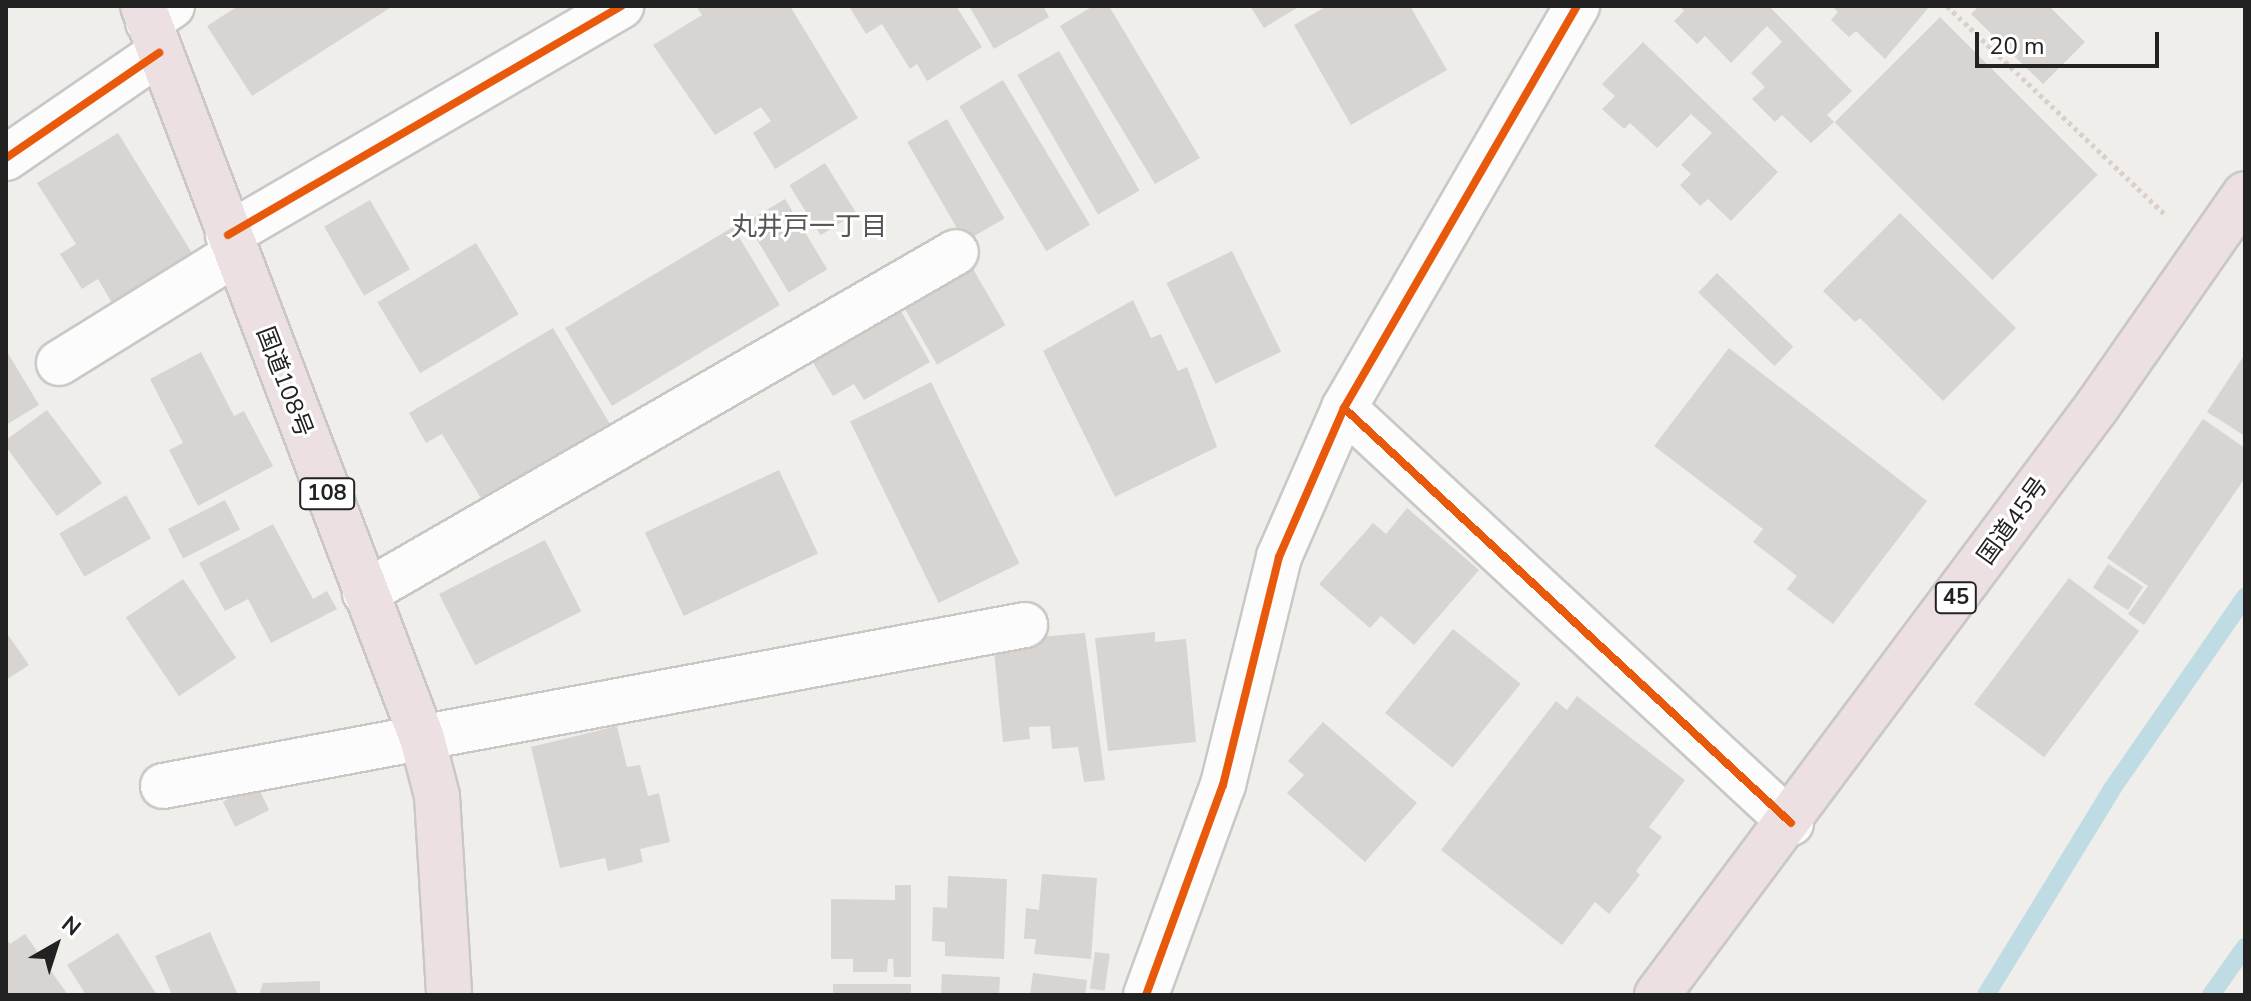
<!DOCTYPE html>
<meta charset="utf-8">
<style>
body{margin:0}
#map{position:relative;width:2251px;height:1001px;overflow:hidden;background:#f0eeeb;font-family:"Nunito Sans","Noto Sans JP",sans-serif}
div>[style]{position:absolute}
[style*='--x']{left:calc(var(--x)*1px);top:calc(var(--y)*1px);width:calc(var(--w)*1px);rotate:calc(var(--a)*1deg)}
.stream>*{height:18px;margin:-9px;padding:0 9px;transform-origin:9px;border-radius:9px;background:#bfdbe3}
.building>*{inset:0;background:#d7d4d2;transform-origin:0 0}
.path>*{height:5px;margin-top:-2.5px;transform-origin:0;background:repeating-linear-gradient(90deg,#dccecd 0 4px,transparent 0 8px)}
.roads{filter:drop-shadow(2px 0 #c9c8c7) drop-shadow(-2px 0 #c9c8c7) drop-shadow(0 2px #c9c8c7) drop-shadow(0 -2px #c9c8c7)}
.minor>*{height:44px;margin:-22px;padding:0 22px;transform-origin:22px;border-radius:22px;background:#fdfcfc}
.highway>*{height:44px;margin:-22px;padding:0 22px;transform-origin:22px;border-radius:22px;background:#ece0e2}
.cycleway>*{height:8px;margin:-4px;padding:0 4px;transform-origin:4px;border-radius:4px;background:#e8590c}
span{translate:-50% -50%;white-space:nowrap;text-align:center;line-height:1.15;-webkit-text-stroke:6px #fff;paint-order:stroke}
.shield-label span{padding:2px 6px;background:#fff;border:2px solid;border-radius:6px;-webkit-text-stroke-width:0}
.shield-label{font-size:22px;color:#222;font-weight:700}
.street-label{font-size:24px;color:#222}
.neighbourhood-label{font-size:26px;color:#555}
.frame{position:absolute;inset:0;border:8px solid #222;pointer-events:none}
.north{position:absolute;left:16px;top:905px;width:80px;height:80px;-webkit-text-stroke:6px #fff;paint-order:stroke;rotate:39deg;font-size:22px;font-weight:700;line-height:32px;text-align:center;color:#222}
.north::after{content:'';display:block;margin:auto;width:28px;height:36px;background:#222;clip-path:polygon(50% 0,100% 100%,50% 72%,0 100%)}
.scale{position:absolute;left:1975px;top:32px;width:184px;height:36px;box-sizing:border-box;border:4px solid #222;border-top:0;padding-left:10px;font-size:24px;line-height:28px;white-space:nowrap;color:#222;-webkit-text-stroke:6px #fff;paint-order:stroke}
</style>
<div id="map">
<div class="stream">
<i style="--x:1986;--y:995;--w:241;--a:-58.5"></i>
<i style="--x:2112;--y:789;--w:234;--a:-55.3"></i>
<i style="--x:2211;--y:995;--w:59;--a:-54.7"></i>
</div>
<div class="building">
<i style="clip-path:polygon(238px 6px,393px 6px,252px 96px,207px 26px)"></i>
<i style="clip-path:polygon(696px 6px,790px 6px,858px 118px,775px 169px,753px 133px,771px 121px,761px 107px,715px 135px,653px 45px,702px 15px)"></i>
<i style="clip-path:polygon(956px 6px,982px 47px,927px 81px,917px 64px,910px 69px,882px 24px,866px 34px,850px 8px)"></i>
<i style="clip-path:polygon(969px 6px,1043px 6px,1049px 17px,994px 49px)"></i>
<i style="clip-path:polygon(1093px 6px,1109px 6px,1200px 158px,1155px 184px,1060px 26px)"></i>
<i style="clip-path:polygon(1250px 6px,1300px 6px,1264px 28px)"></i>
<i style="clip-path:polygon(1327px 6px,1410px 6px,1447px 70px,1351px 125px,1294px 25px)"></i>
<i style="clip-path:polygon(1680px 6px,1769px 6px,1852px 91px,1827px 115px,1834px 122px,1811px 143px,1782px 115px,1775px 122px,1752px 99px,1765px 87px,1751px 73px,1782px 42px,1767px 26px,1731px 63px,1705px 36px,1697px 44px,1674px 21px,1684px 11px)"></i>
<i style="clip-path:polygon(1832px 6px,1930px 6px,1885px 59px,1856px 31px,1849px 37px,1831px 20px,1838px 12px)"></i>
<i style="clip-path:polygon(1979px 6px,2049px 6px,2085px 42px,2043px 84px,1971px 14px)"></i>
<i style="left:1940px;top:17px;width:223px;height:149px;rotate:45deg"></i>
<i style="clip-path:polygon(1643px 42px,1778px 172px,1731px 221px,1708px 199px,1700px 206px,1680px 185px,1691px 174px,1681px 165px,1712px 133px,1691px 114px,1657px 148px,1630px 123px,1624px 129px,1602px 109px,1615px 96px,1602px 84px)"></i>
<i style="left:1059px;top:51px;width:161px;height:48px;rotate:60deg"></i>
<i style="left:1003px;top:80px;width:169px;height:51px;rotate:59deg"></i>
<i style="left:947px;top:119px;width:115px;height:46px;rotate:60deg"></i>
<i style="clip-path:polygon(118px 133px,192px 253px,112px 303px,98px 279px,82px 289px,60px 254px,76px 244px,37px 183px)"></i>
<i style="left:825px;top:163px;width:59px;height:42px;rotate:58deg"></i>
<i style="left:785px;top:199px;width:82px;height:45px;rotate:59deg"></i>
<i style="left:370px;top:200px;width:80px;height:53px;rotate:60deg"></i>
<i style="clip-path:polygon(1900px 213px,2016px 328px,1943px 401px,1860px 318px,1855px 322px,1823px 291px)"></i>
<i style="left:733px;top:227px;width:91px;height:196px;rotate:59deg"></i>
<i style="left:476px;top:243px;width:83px;height:115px;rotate:59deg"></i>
<i style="left:1232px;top:251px;width:112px;height:73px;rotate:64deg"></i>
<i style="left:969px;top:262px;width:73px;height:79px;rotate:60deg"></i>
<i style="left:1717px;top:273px;width:106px;height:27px;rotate:44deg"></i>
<i style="clip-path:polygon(1133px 300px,1151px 338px,1161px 334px,1178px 371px,1187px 367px,1217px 447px,1115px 497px,1043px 351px)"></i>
<i style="clip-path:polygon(897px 304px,930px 362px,864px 400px,854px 384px,833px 396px,809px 356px)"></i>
<i style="clip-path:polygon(553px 328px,610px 424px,482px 500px,442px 434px,426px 443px,409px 413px)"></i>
<i style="clip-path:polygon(1729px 348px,1927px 501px,1833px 624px,1787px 589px,1797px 576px,1753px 542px,1763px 529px,1654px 446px)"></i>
<i style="clip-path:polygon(6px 350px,39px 405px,6px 425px)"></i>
<i style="clip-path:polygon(201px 352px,234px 416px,244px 411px,273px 466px,198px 506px,169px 450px,183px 443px,150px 379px)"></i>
<i style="clip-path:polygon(2245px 354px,2245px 436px,2207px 412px)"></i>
<i style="left:931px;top:382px;width:202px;height:90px;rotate:64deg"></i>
<i style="clip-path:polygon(47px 410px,102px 483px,57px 516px,6px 447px,6px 440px)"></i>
<i style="clip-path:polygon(2203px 419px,2245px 448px,2245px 478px,2144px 625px,2128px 614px,2148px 586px,2107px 558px)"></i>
<i style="left:779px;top:470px;width:92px;height:148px;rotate:65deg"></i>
<i style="left:126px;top:495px;width:50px;height:77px;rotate:60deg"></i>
<i style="left:225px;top:500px;width:33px;height:64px;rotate:63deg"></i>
<i style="clip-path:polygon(1407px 508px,1479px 570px,1414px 645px,1381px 616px,1370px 628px,1319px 584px,1373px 523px,1386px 534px)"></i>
<i style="clip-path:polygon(273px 524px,313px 599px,327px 591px,337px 609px,271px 643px,248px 599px,225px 611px,199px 563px)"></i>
<i style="left:545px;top:540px;width:80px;height:119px;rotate:63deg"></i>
<i style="left:2108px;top:564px;width:42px;height:28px;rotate:33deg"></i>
<i style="left:2069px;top:578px;width:88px;height:158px;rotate:37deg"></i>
<i style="left:183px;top:579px;width:95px;height:69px;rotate:56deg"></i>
<i style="left:1453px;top:629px;width:87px;height:108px;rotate:39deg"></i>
<i style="clip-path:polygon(6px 632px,29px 665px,6px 680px)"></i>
<i style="clip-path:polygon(1155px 632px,1155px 642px,1186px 639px,1196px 742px,1108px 751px,1095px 638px)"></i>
<i style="clip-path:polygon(1085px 633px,1105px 780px,1084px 782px,1078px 747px,1052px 749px,1050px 726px,1029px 727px,1030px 739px,1003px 742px,993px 641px)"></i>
<i style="clip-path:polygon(1577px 696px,1685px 780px,1649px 827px,1662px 837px,1636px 871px,1640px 875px,1609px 914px,1595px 902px,1562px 945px,1441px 850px,1556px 701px,1567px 710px)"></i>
<i style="clip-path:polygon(1323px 722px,1417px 803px,1365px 862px,1287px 793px,1304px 775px,1288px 761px)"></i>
<i style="clip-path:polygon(617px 726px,627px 767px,640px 765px,648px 796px,659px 793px,670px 842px,640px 849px,643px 862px,608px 871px,605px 858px,560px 868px,531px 747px)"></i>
<i style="left:257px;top:785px;width:28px;height:38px;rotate:64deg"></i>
<i style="clip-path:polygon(1042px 874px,1097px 878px,1091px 959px,1034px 954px,1036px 939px,1024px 939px,1026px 908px,1039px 910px)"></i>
<i style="clip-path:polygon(948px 876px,1007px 879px,1004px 959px,945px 956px,945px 942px,932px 941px,933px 907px,947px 908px)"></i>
<i style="clip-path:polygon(895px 885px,911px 885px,911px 977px,894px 977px,893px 959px,888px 959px,887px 972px,853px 972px,853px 959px,831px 959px,831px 899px,895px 900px)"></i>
<i style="clip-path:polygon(210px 932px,238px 995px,172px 995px,155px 956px)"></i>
<i style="clip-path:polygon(118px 933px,157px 995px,86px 995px,67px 965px)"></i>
<i style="clip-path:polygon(25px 934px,68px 995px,6px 995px,6px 938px,10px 944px)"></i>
<i style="left:1095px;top:952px;width:15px;height:37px;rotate:8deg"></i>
<i style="clip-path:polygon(1033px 973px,1087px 980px,1085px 995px,1030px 995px)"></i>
<i style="clip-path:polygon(942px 974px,1000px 977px,999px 995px,941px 995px)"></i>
<i style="clip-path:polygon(320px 981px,320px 995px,259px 995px,263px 983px)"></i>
<i style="left:833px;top:984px;width:78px;height:11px"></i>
</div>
<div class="path">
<i style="--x:1947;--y:6;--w:303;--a:43.7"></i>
</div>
<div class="roads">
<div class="minor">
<i style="--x:148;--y:22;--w:29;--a:-34"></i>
<i style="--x:6;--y:158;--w:186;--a:-34.5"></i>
<i style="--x:228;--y:235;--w:455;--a:-30.2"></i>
<i style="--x:59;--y:363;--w:207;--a:-31.8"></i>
<i style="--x:1344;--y:408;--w:610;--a:42.87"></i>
<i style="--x:365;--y:593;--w:682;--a:-29.98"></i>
<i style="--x:163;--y:786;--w:877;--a:-10.58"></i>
<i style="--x:1146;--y:995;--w:224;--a:-69.9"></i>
<i style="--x:1223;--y:785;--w:235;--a:-76.2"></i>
<i style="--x:1279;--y:557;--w:163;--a:-66.4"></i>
<i style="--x:1344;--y:408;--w:465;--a:-59.9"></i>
</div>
<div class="highway">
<i style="--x:143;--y:6;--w:783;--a:69.14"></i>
<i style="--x:422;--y:738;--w:60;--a:75.5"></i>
<i style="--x:437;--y:796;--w:199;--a:86.5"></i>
<i style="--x:1657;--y:995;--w:737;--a:-53.22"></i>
<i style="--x:2098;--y:405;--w:257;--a:-55.1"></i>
</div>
</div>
<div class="cycleway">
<i style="--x:6;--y:158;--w:186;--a:-34.5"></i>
<i style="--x:228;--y:235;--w:455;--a:-30.2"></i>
<i style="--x:1344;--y:408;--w:610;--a:42.87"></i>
<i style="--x:1146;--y:995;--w:224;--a:-69.9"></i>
<i style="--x:1223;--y:785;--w:235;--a:-76.2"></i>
<i style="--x:1279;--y:557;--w:163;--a:-66.4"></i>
<i style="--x:1344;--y:408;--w:465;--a:-59.9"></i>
</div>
<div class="shield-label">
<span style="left:327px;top:494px">108</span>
<span style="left:1956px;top:598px">45</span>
</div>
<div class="street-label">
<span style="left:284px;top:382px;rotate:69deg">国道108号</span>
<span style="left:2013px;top:521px;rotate:-54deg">国道45号</span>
</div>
<div class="neighbourhood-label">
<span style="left:809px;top:227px">丸井戸一丁目</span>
</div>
<div class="frame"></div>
<div class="north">N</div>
<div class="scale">20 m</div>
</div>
